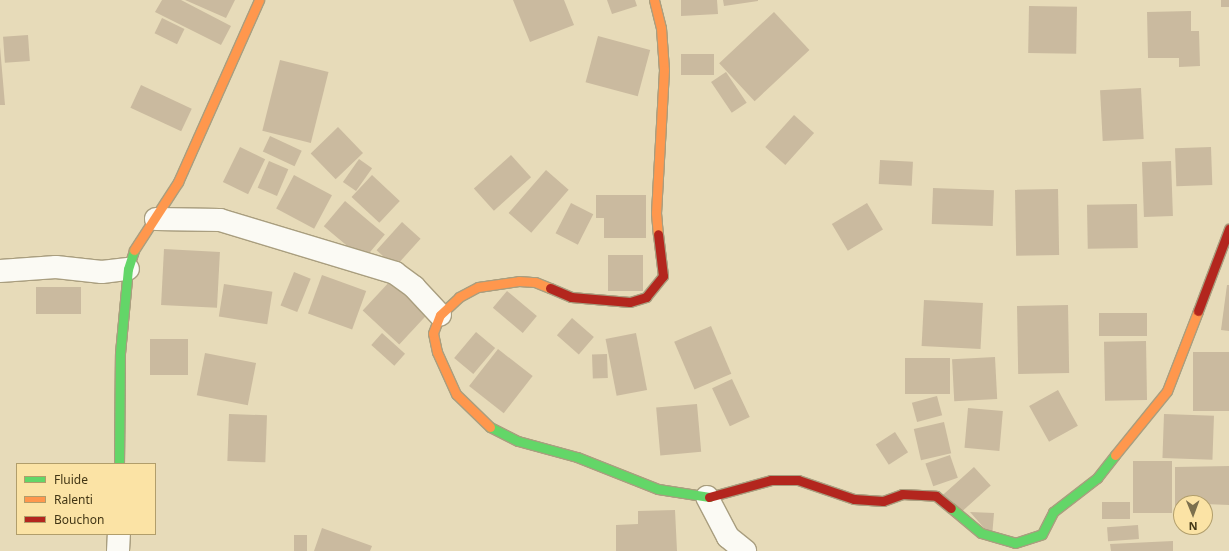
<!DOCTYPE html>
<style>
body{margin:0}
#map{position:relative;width:1229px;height:551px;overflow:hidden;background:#e7dbb9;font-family:"Noto Sans",sans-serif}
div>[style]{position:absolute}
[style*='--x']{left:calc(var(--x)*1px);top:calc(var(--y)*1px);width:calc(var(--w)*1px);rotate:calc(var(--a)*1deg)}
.building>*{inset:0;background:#caba9f;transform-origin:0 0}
.roads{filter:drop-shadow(1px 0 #a99e7f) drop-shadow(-1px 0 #a99e7f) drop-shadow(0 1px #a99e7f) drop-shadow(0 -1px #a99e7f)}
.street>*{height:22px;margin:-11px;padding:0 11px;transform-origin:11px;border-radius:11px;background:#fbfaf4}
.fast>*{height:9px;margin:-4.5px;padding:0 4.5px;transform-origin:4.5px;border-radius:4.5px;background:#63d668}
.slow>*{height:9px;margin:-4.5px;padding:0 4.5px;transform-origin:4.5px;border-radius:4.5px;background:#ff974d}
.jam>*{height:9px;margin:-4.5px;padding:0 4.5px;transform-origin:4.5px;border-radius:4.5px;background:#b3261e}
span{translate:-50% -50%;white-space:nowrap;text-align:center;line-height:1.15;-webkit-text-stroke:3.5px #fbe3a5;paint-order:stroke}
.legend{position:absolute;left:16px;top:463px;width:140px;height:72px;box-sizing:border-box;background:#fbe3a5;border:1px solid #b19e6b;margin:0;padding:5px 7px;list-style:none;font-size:12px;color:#423615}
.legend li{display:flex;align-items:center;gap:8px;height:20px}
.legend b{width:20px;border:1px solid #b19e6b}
.north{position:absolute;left:1173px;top:495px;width:40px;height:40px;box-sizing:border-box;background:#fbe3a5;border:1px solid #b19e6b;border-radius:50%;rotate:179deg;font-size:11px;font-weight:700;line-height:16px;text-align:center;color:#423615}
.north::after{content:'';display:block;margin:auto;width:14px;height:18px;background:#7c704e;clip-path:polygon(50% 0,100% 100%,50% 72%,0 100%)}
</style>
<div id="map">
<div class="building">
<i style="clip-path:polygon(162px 0,181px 0,231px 26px,221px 45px,155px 12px)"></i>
<i style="clip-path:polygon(185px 0,235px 0,226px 18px)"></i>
<i style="clip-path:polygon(513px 0,564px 0,574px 25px,530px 42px)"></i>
<i style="clip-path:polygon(607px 0,635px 0,637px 6px,612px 14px)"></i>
<i style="clip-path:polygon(681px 0,717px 0,718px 14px,681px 16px)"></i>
<i style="clip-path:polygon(723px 0,758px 0,758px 1px,724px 6px)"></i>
<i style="left:1221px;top:0;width:8px;height:7px"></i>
<i style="left:1029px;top:6px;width:48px;height:47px;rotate:1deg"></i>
<i style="clip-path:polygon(1191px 11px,1191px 31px,1199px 31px,1200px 66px,1179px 67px,1179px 58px,1148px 58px,1147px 12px)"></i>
<i style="left:774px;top:12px;width:52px;height:75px;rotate:47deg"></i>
<i style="left:162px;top:18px;width:25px;height:17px;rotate:26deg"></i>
<i style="left:28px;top:35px;width:26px;height:25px;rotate:86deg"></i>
<i style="left:598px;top:36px;width:54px;height:48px;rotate:15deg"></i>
<i style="clip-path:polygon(0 47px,5px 105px,0 105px)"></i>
<i style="left:681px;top:54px;width:33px;height:21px"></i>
<i style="left:280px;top:60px;width:50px;height:73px;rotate:14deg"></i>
<i style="left:726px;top:72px;width:37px;height:18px;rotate:56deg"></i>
<i style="left:141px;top:85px;width:56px;height:25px;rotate:25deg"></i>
<i style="left:1141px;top:88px;width:51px;height:41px;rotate:87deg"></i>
<i style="left:794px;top:115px;width:27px;height:43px;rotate:42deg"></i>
<i style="left:338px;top:127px;width:36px;height:38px;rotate:46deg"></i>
<i style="left:270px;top:136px;width:35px;height:17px;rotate:25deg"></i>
<i style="left:240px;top:147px;width:28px;height:39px;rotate:26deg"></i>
<i style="left:1211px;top:147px;width:38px;height:36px;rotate:88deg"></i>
<i style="left:511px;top:155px;width:30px;height:50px;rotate:48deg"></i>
<i style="left:359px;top:159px;width:16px;height:28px;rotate:35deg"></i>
<i style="left:880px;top:160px;width:33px;height:24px;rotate:3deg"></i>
<i style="left:269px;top:161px;width:21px;height:29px;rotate:23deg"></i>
<i style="left:1171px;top:161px;width:55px;height:29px;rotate:88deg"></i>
<i style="left:546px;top:170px;width:30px;height:57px;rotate:41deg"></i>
<i style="left:294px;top:175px;width:43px;height:38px;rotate:28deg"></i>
<i style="left:372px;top:175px;width:38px;height:30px;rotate:43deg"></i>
<i style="left:933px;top:188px;width:61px;height:36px;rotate:2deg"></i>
<i style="left:1058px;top:189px;width:66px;height:43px;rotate:89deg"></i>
<i style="clip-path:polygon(596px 195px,646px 195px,646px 238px,604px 238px,604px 218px,596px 218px)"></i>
<i style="left:345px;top:201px;width:52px;height:33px;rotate:40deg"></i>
<i style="left:571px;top:203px;width:25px;height:34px;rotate:27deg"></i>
<i style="left:867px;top:203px;width:31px;height:41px;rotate:59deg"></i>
<i style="left:1137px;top:204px;width:44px;height:50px;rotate:89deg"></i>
<i style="left:402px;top:222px;width:25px;height:38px;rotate:42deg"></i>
<i style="left:164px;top:249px;width:56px;height:56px;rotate:3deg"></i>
<i style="left:608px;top:255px;width:35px;height:36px"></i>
<i style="left:294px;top:272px;width:18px;height:36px;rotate:22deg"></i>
<i style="left:322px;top:275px;width:47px;height:41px;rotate:20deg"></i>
<i style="left:392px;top:279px;width:50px;height:43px;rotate:43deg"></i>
<i style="left:224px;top:284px;width:49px;height:33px;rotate:9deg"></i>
<i style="clip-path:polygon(1227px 285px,1229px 285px,1229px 331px,1221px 330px)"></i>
<i style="left:81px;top:287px;width:27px;height:45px;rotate:90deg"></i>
<i style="left:507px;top:291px;width:39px;height:22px;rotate:40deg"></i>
<i style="left:924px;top:300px;width:59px;height:46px;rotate:3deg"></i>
<i style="left:1068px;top:305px;width:68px;height:51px;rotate:89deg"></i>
<i style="left:1147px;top:313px;width:23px;height:48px;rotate:90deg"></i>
<i style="left:572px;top:318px;width:29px;height:23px;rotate:41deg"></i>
<i style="left:711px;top:326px;width:52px;height:40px;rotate:67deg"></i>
<i style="left:476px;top:332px;width:25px;height:34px;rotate:40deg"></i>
<i style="left:382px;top:333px;width:31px;height:16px;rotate:42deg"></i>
<i style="left:636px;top:333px;width:58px;height:31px;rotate:79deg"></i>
<i style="left:150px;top:339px;width:38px;height:36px"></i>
<i style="left:1146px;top:341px;width:59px;height:42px;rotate:89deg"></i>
<i style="left:498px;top:349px;width:44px;height:47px;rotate:38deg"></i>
<i style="left:1193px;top:352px;width:36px;height:59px"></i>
<i style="left:205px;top:353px;width:52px;height:43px;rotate:11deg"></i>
<i style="left:607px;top:354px;width:24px;height:15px;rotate:88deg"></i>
<i style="left:995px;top:357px;width:42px;height:43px;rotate:87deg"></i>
<i style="left:905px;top:358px;width:45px;height:36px"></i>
<i style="left:732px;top:379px;width:42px;height:22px;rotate:65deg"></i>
<i style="left:1058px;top:390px;width:41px;height:33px;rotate:61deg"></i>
<i style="left:937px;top:396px;width:20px;height:26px;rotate:75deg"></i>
<i style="left:697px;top:404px;width:48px;height:41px;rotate:85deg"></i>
<i style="left:968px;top:408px;width:35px;height:40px;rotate:5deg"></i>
<i style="left:229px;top:414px;width:38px;height:47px;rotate:2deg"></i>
<i style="left:1164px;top:414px;width:50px;height:44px;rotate:2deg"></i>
<i style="left:944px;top:422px;width:32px;height:31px;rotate:77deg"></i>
<i style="left:895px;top:432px;width:24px;height:23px;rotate:57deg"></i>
<i style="left:950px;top:455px;width:24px;height:26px;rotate:71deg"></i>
<i style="left:1172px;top:461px;width:52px;height:39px;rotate:90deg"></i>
<i style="clip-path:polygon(1229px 466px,1229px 505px,1181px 503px,1175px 506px,1175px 467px)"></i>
<i style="left:974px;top:467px;width:25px;height:48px;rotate:48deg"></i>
<i style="left:1102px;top:502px;width:28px;height:17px"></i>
<i style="clip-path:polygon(675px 510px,677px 551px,616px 551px,616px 525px,638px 524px,638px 511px)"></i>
<i style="clip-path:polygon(970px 512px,994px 513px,992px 537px)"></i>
<i style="left:1138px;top:525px;width:14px;height:31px;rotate:86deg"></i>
<i style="clip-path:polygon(322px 528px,372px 546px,370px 551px,314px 551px)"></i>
<i style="left:294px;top:535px;width:13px;height:16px"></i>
<i style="clip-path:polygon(1173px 541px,1173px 551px,1111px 551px,1110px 544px)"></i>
</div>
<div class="roads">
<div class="street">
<i style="--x:156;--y:219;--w:64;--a:0.9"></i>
<i style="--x:220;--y:220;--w:183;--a:16.8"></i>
<i style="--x:395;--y:273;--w:24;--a:36"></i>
<i style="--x:414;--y:287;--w:38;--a:47"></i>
<i style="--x:0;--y:271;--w:56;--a:-4.1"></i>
<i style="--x:56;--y:267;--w:46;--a:6.2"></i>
<i style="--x:102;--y:272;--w:26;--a:-7"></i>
<i style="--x:707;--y:497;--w:45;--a:62.3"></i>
<i style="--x:728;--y:537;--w:22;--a:39"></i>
<i style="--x:118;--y:551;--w:17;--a:-87"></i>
</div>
<div class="fast">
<i style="--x:490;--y:427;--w:31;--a:27"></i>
<i style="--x:518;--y:441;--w:61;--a:15.2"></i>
<i style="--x:577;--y:457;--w:87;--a:21.6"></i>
<i style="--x:658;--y:489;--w:52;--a:8.9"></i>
<i style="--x:119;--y:464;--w:111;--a:-89.5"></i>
<i style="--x:120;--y:353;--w:84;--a:-84.6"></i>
<i style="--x:128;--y:269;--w:20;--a:-72"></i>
<i style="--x:951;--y:508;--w:39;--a:40"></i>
<i style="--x:981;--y:533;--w:35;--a:16"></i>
<i style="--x:1015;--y:543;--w:28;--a:-18"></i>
<i style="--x:1042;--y:534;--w:25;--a:-63"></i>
<i style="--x:1053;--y:512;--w:56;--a:-37.7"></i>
<i style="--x:1097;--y:478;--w:29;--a:-52"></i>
</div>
<div class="slow">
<i style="--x:654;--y:0;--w:29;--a:76"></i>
<i style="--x:661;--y:28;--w:42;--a:85.9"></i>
<i style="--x:664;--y:70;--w:143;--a:93.2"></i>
<i style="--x:656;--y:213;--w:21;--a:85"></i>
<i style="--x:134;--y:250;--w:81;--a:-57.1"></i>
<i style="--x:178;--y:182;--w:199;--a:-66"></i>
<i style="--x:490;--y:427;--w:47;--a:-135.9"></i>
<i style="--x:456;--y:394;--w:46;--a:-114.3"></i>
<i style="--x:437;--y:352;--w:19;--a:-102"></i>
<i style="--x:433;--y:333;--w:19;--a:-69"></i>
<i style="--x:440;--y:315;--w:26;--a:-43"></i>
<i style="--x:459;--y:297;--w:21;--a:-28"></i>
<i style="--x:478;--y:287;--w:41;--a:-8.3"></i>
<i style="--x:519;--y:281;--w:16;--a:4"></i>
<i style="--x:535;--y:282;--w:16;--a:22"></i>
<i style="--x:1115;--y:455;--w:82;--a:-50.9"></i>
<i style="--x:1167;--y:391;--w:86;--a:-68.8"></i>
</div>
<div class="jam">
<i style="--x:550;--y:288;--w:23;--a:23"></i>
<i style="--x:571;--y:297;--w:59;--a:4.8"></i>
<i style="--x:630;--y:302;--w:17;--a:-17"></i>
<i style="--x:646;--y:297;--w:27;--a:-51"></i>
<i style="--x:663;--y:276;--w:42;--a:-96.8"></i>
<i style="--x:1198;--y:311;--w:88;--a:-69.3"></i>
<i style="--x:709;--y:497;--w:64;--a:-15.3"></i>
<i style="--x:771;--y:480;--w:27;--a:0"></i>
<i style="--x:798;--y:480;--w:59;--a:18.7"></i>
<i style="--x:854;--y:499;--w:29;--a:4"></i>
<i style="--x:883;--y:501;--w:20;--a:-20"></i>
<i style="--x:902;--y:494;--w:34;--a:3"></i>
<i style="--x:936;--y:496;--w:19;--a:39"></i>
</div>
</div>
<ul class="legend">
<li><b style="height:5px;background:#63d668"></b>Fluide</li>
<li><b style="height:5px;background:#ff974d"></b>Ralenti</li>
<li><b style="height:5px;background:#b3261e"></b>Bouchon</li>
</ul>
<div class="north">N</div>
</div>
